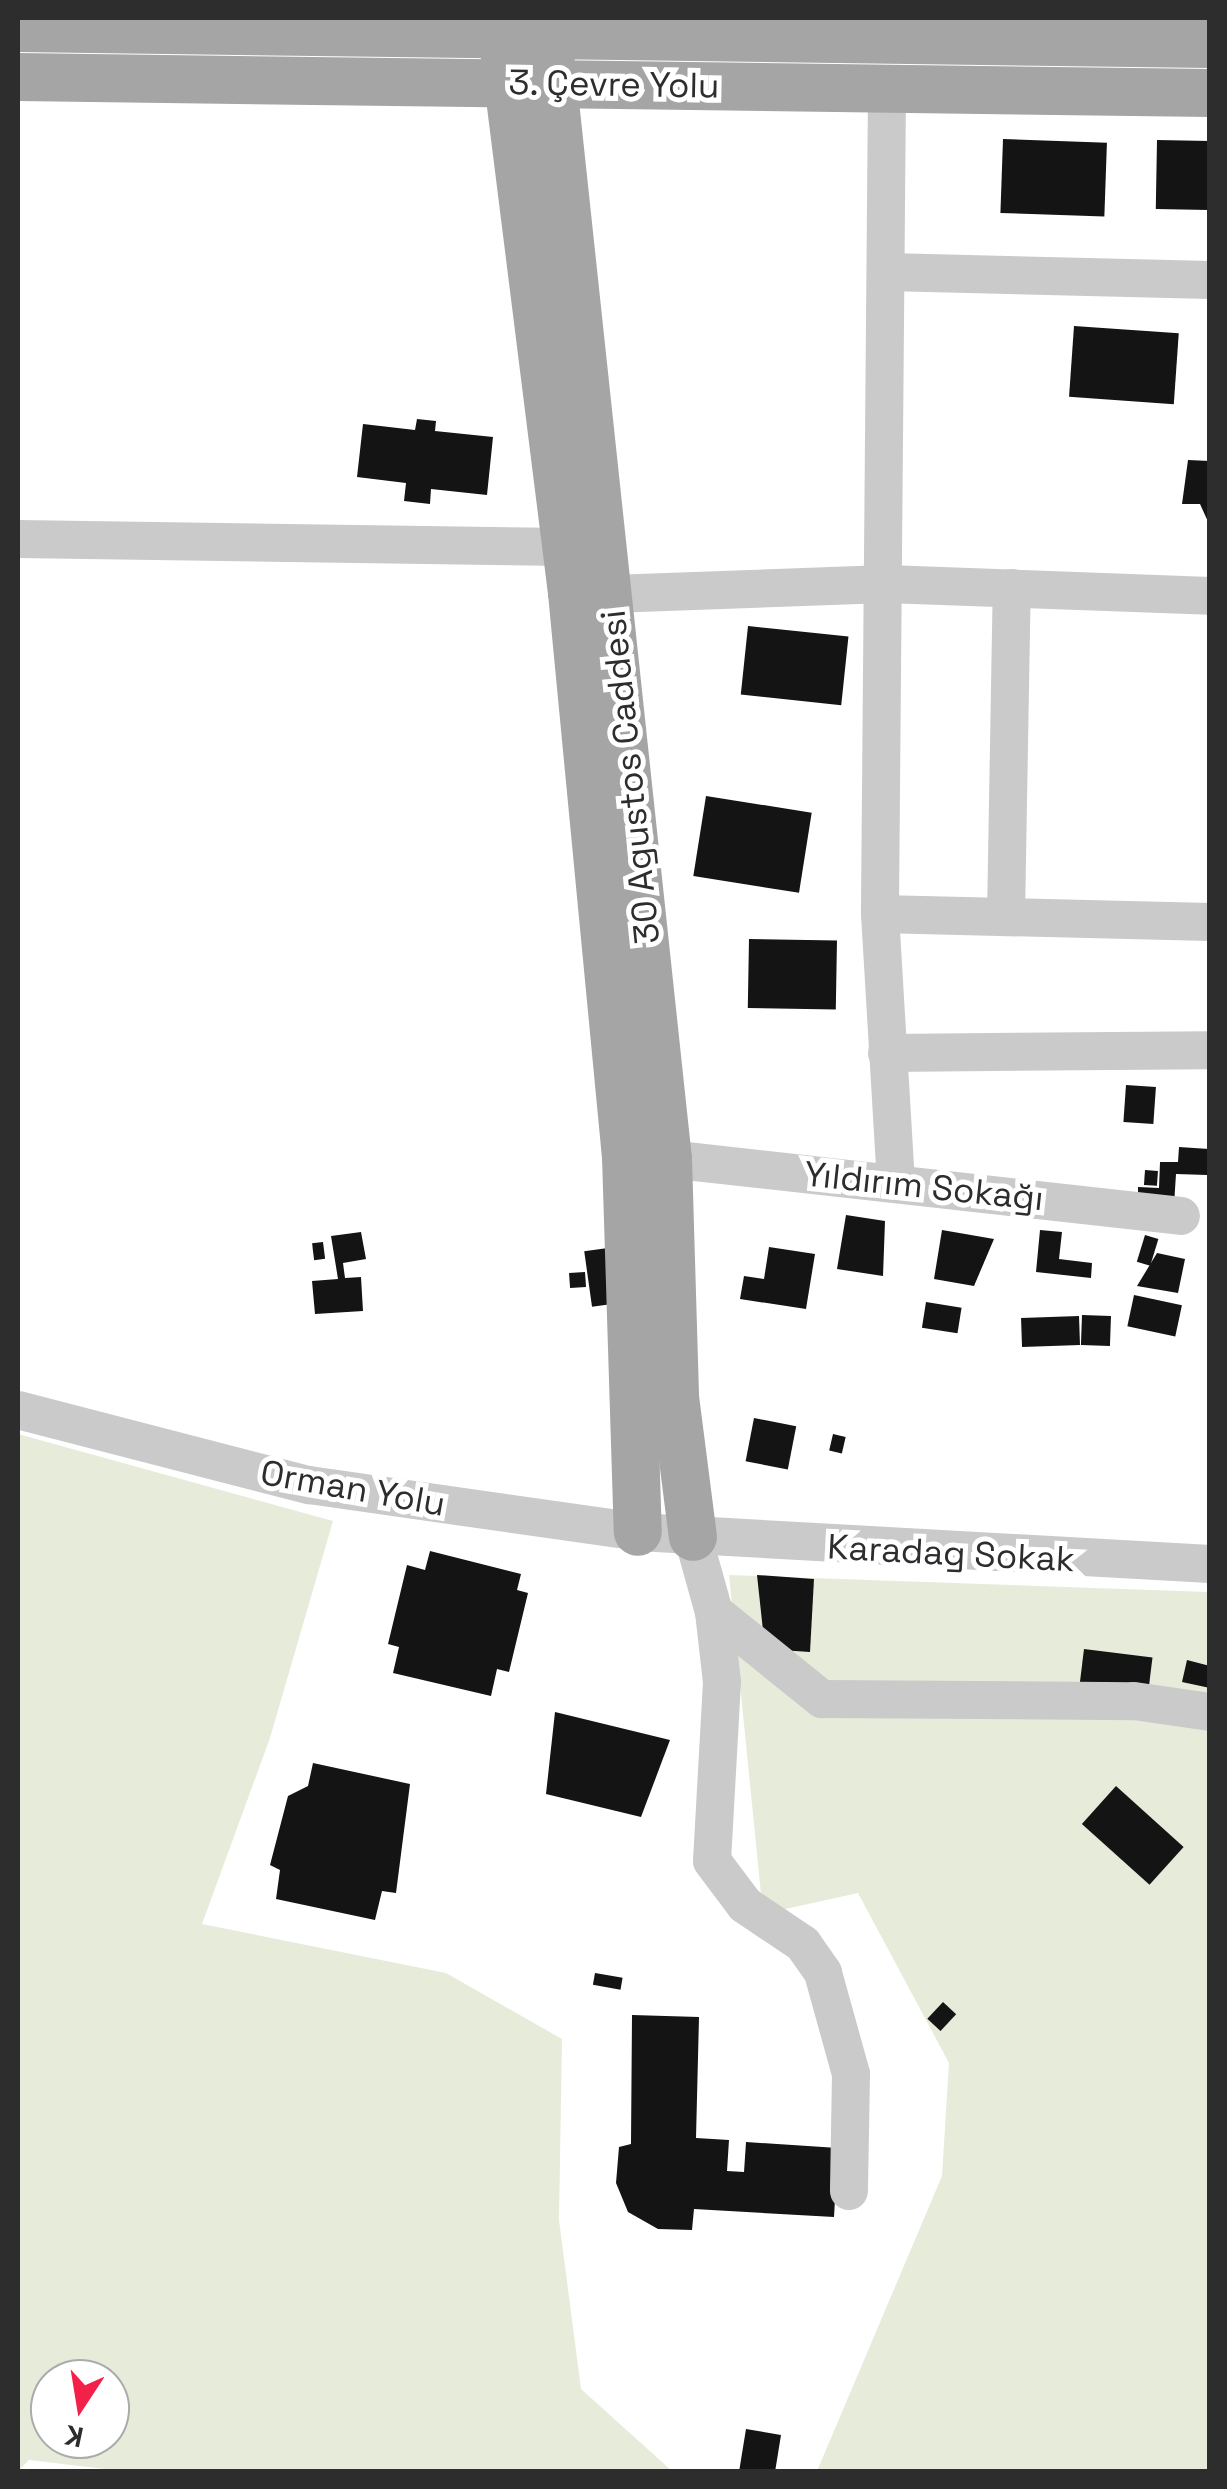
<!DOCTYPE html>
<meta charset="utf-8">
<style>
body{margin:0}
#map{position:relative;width:1227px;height:2489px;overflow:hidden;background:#fff;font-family:"Space Grotesk",sans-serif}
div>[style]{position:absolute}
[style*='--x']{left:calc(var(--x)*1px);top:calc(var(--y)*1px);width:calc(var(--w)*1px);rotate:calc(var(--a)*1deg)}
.green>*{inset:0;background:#e6ecd9}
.building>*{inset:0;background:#141414;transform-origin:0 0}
.minor>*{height:38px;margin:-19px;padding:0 19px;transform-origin:19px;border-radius:19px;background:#cacaca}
.major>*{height:48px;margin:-24px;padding:0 24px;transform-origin:24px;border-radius:24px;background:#a5a5a5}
span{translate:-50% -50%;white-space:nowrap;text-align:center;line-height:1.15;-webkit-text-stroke:10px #fff;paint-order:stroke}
.street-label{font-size:35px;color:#2d2d2d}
.frame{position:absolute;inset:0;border:20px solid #2d2d2d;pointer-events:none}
.north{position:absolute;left:30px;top:2359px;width:100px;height:100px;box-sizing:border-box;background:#fff;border:2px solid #ababab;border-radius:50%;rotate:192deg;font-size:28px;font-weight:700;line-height:40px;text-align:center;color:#2d2d2d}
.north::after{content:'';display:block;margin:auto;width:35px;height:45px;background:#f3214a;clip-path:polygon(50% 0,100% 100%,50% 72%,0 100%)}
</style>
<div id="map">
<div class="green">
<i style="clip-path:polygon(evenodd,18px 1434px,333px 1521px,270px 1738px,202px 1924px,446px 1973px,562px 2039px,559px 2220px,581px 2389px,672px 2471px,130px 2472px,29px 2460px,18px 2471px,18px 1434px,50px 2379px,110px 2379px,110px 2439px,50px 2439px,50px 2379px)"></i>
<i style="clip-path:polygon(729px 1575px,1209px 1592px,1209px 2471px,817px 2471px,942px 2176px,949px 2063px,858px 1893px,763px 1914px)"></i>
</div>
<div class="building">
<i style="left:1003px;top:139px;width:104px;height:74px;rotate:2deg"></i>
<i style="left:1157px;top:140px;width:53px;height:69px;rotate:1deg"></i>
<i style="left:1074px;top:326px;width:105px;height:71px;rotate:4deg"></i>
<i style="clip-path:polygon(417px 419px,436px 421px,435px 431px,493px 437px,487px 495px,431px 489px,430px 504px,404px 501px,406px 483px,357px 477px,363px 424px,415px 430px)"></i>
<i style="clip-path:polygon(1188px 460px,1210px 461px,1210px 526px,1200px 504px,1182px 504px)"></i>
<i style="left:748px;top:626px;width:101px;height:69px;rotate:6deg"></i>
<i style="left:706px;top:796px;width:107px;height:81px;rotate:9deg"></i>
<i style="left:749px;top:939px;width:88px;height:69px;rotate:1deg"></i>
<i style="left:1126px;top:1085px;width:30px;height:37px;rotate:4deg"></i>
<i style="clip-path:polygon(1179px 1147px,1209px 1149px,1207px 1175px,1176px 1174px,1174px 1205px,1138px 1204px,1138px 1187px,1159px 1188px,1160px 1162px,1178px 1162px)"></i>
<i style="left:1145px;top:1170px;width:13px;height:15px;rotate:4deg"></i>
<i style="clip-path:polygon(846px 1215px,885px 1221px,883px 1276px,837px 1269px)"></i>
<i style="clip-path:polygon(942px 1230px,994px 1239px,974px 1286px,934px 1279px)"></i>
<i style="clip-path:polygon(1040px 1230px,1062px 1232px,1059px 1259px,1092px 1263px,1091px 1278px,1036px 1272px)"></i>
<i style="clip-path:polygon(361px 1232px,366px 1259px,343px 1263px,345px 1278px,361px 1277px,363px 1311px,315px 1314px,312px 1281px,338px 1279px,331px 1236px)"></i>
<i style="left:1145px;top:1235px;width:14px;height:28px;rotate:17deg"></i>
<i style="left:323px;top:1242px;width:17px;height:11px;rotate:83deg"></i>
<i style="clip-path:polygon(769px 1247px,815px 1254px,806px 1309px,740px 1299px,744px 1276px,764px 1279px)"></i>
<i style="left:608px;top:1248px;width:56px;height:24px;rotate:82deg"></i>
<i style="clip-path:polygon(1157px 1253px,1185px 1259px,1178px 1293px,1137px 1286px)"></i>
<i style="left:585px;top:1272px;width:15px;height:16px;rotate:86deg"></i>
<i style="left:1134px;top:1295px;width:49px;height:32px;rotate:12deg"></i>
<i style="left:926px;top:1302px;width:36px;height:26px;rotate:9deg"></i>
<i style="left:1082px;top:1315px;width:29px;height:30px;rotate:2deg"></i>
<i style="left:1079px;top:1316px;width:29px;height:58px;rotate:88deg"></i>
<i style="left:754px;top:1418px;width:43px;height:44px;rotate:11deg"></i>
<i style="left:833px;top:1434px;width:13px;height:17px;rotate:13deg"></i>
<i style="clip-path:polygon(430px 1551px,521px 1574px,517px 1590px,528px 1593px,509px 1672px,497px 1669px,491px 1696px,393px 1673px,399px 1647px,388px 1644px,407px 1565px,425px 1570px)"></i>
<i style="clip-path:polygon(757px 1575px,814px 1579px,810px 1652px,765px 1649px)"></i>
<i style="left:1084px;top:1649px;width:69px;height:37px;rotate:7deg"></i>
<i style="clip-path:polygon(1187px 1660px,1210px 1666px,1210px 1688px,1182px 1682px)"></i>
<i style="clip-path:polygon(555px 1712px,670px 1740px,641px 1817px,546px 1794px)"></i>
<i style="clip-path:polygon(313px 1763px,410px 1784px,396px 1893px,382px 1891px,375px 1920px,276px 1899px,280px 1870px,270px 1865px,288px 1796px,308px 1786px)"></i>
<i style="left:1116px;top:1786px;width:91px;height:51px;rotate:42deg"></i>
<i style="left:595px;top:1973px;width:28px;height:12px;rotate:10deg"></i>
<i style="left:943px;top:2002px;width:18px;height:23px;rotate:43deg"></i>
<i style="clip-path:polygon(632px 2015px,699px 2017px,696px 2138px,729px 2140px,727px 2171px,744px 2172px,746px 2142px,838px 2148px,834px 2217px,694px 2209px,692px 2230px,658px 2229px,628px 2212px,616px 2183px,619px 2147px,631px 2144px)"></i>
<i style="clip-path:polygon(746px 2429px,781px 2435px,775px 2472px,739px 2472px)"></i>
</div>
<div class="minor">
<i style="--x:887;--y:88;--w:826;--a:90.49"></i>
<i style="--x:880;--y:914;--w:268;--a:86.6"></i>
<i style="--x:887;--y:272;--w:323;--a:1.4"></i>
<i style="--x:18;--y:539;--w:548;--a:0.84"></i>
<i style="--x:611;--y:594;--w:275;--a:-2.1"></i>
<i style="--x:886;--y:584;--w:324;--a:2.1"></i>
<i style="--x:880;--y:914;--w:330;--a:1.4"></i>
<i style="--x:1006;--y:917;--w:329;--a:-89"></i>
<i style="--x:887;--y:1053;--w:323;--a:-0.5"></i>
<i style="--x:668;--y:1159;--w:516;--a:6.34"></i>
<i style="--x:18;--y:1410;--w:301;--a:14.5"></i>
<i style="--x:309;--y:1485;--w:332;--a:8.1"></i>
<i style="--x:638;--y:1532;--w:573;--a:3.2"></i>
<i style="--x:693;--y:1537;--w:78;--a:74.4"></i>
<i style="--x:714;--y:1612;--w:139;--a:38.9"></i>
<i style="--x:822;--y:1699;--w:312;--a:0.4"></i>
<i style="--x:1134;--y:1701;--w:77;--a:8.2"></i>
<i style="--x:714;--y:1612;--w:70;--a:83.5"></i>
<i style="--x:722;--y:1682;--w:179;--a:93.2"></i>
<i style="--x:712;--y:1861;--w:55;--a:53.1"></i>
<i style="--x:745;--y:1905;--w:70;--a:33.9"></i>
<i style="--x:803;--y:1944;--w:35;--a:55"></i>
<i style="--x:823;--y:1973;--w:105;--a:74.5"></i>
<i style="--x:851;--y:2074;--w:117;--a:91"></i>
</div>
<div class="major">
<i style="--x:500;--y:18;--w:579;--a:82.86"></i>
<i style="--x:572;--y:593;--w:567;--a:84.53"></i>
<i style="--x:626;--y:1157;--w:375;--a:88.2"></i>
<i style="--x:546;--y:18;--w:1148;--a:83.9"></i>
<i style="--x:668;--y:1159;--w:238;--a:88.3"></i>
<i style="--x:675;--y:1397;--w:141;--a:82.7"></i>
<i style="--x:18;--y:28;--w:1192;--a:0.77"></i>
<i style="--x:18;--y:77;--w:1192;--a:0.77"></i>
</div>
<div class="street-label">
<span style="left:614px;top:84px;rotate:1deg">3. Çevre Yolu</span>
<span style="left:630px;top:777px;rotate:-96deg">30 Agustos Caddesi</span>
<span style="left:924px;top:1186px;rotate:6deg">Yıldırım Sokağı</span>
<span style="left:353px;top:1488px;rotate:10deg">Orman Yolu</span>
<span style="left:951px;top:1553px;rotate:3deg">Karadag Sokak</span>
</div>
<div class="frame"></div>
<div class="north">K</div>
</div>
